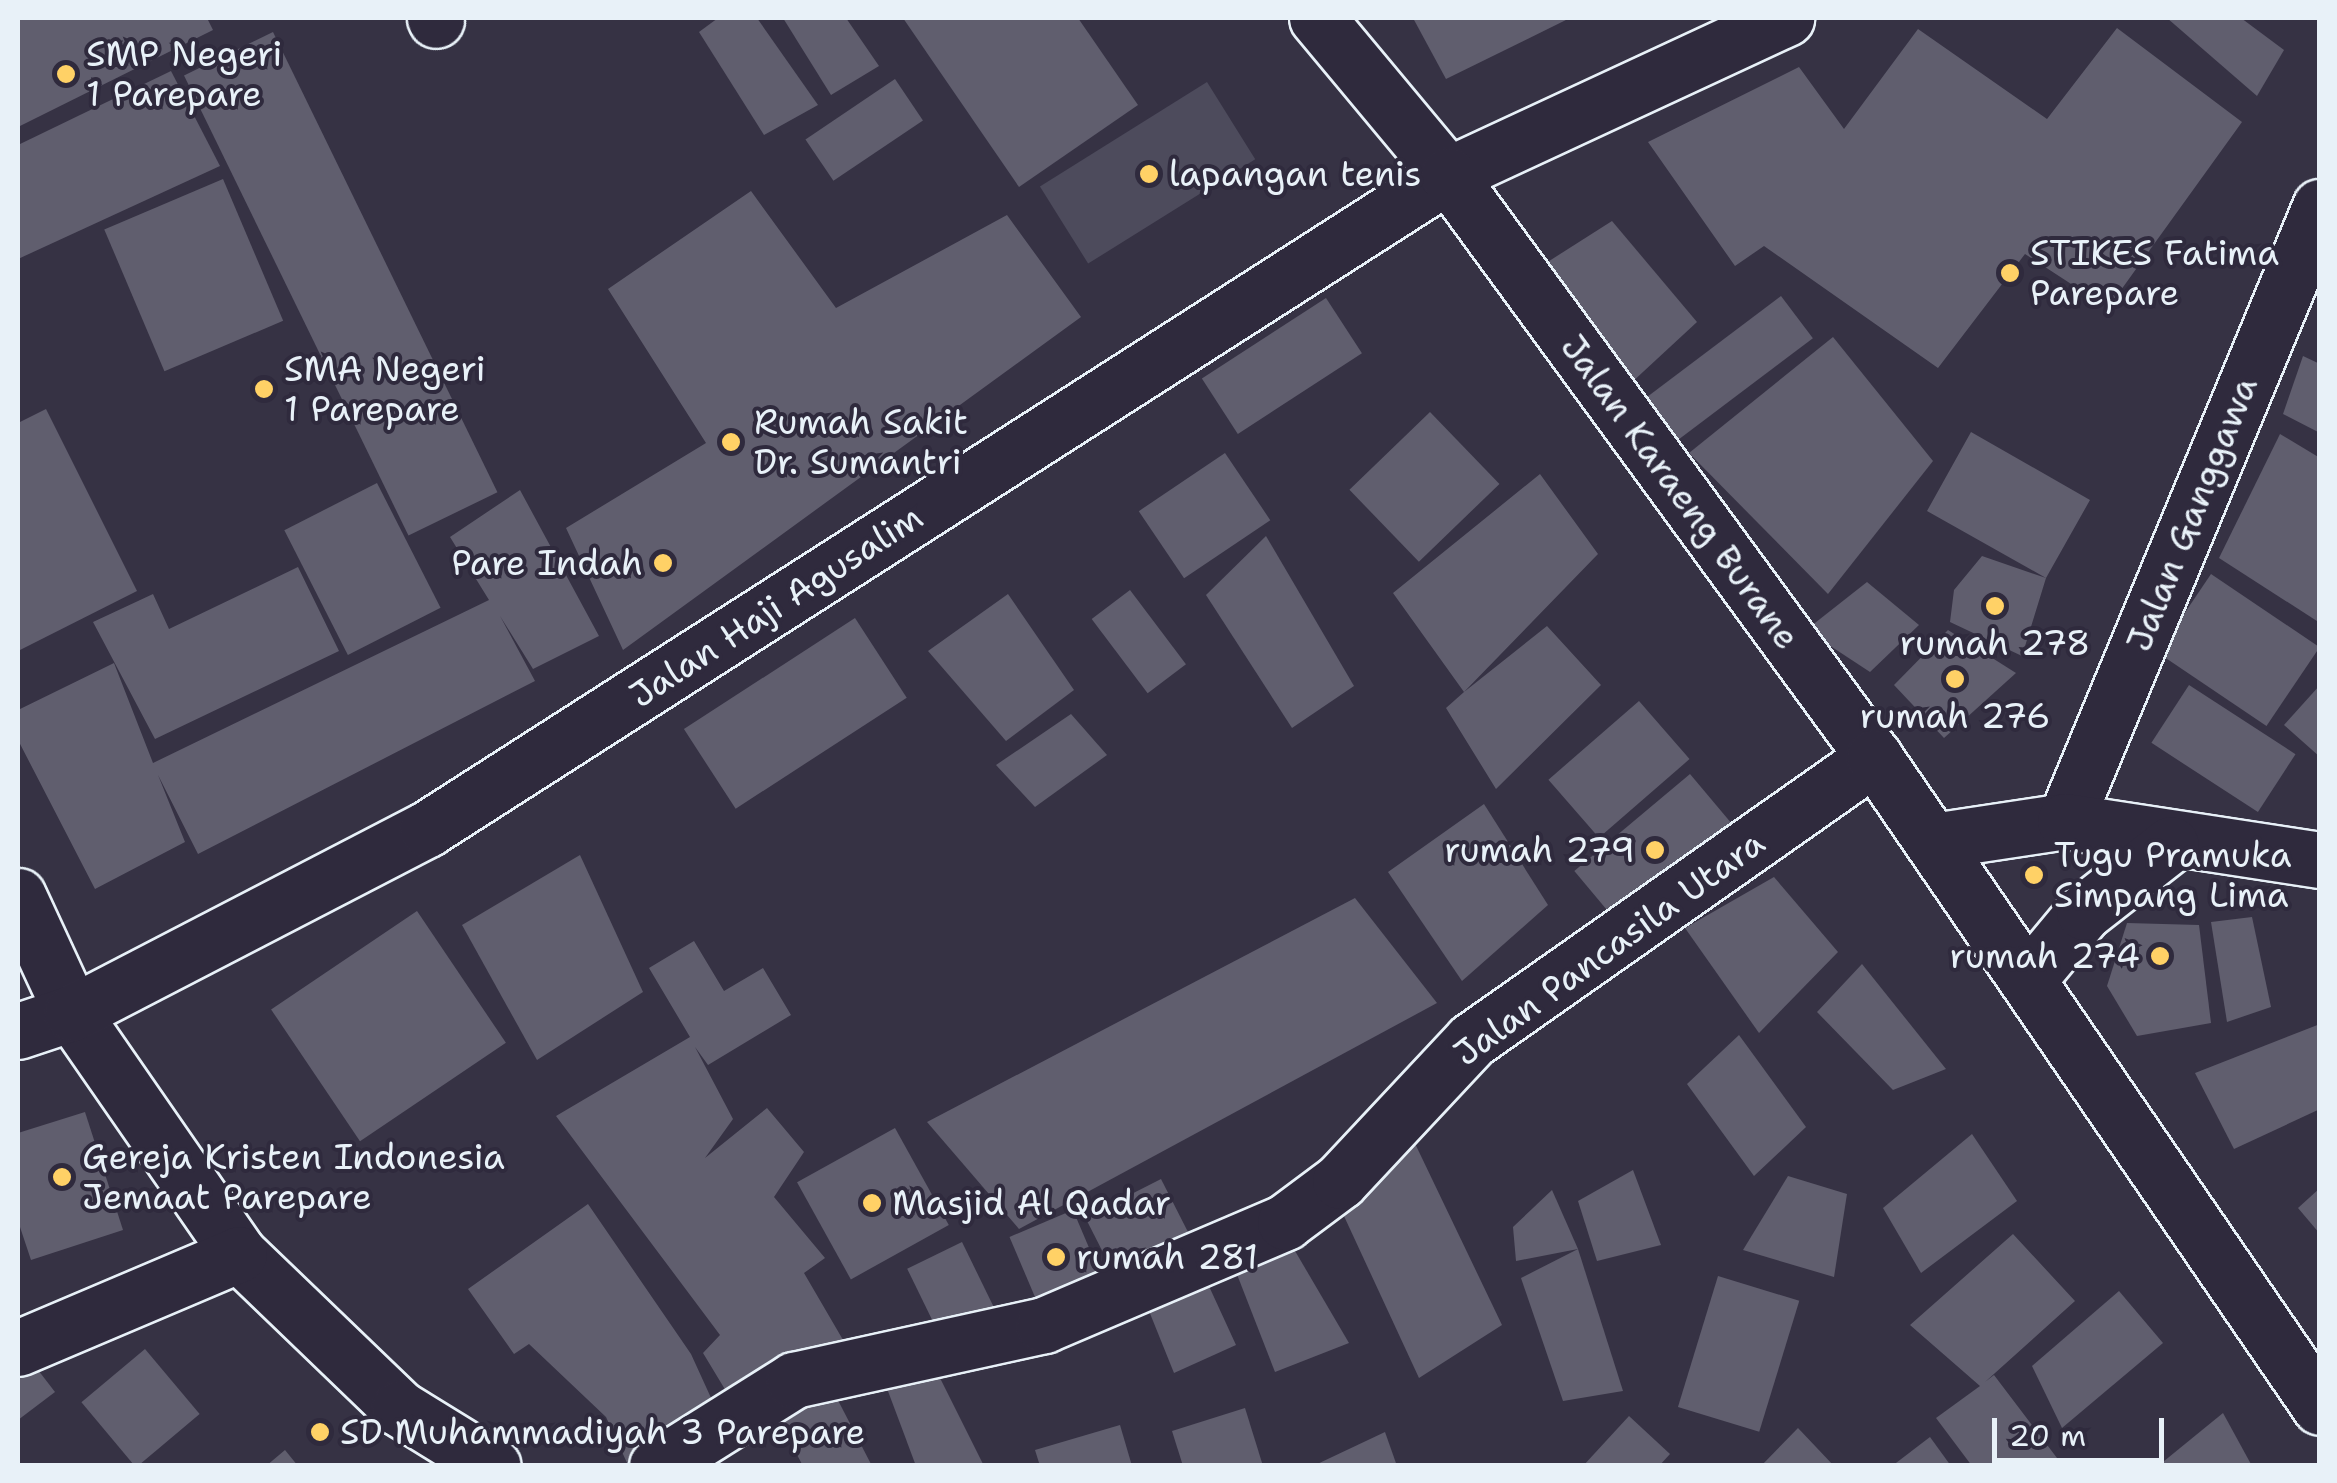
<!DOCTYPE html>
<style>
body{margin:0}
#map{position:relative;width:2337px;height:1483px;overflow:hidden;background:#363244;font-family:"Shantell Sans",sans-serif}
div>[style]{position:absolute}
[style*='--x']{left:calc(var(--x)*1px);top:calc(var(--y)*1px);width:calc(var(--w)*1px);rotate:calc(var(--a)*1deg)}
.green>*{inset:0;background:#4d4b5c;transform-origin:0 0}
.building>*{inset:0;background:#605e6e;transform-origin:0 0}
.roads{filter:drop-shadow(2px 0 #e8f1f8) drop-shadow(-2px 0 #e8f1f8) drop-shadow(0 2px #e8f1f8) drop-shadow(0 -2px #e8f1f8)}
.minor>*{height:55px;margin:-27.5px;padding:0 27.5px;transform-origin:27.5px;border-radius:27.5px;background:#2f2a3d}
.tertiary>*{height:55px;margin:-27.5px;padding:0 27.5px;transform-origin:27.5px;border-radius:27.5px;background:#2f2a3d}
.secondary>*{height:55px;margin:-27.5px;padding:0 27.5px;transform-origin:27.5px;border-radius:27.5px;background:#2f2a3d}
.trunk>*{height:55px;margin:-27.5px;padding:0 27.5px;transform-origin:27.5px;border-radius:27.5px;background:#2f2a3d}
.dots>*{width:28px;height:28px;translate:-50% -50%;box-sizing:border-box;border:5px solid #2f2a3d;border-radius:50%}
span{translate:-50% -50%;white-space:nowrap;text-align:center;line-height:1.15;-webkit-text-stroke:8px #2f2a3d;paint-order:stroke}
.poi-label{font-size:35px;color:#e8f1f8}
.left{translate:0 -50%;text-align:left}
.right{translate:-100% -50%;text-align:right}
.street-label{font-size:35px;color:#e8f1f8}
.frame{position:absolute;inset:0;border:20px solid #e8f1f8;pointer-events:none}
.scale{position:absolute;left:1992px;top:1418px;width:172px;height:45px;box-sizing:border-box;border:5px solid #e8f1f8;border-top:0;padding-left:12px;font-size:30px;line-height:35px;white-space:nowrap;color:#e8f1f8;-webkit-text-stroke:8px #2f2a3d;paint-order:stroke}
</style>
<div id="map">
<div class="green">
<i style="left:1207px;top:82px;width:91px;height:197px;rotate:58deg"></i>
</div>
<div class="building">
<i style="clip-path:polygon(18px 18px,207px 18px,213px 30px,18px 127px)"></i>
<i style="clip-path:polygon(718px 18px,757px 18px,818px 105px,764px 135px,699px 32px)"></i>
<i style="clip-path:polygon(783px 18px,846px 18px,879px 66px,831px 95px)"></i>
<i style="clip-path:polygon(903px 18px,1078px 18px,1138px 105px,1019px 187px)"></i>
<i style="clip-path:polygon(1413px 18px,1570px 18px,1446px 79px)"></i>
<i style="clip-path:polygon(2167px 18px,2241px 18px,2284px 50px,2257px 96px)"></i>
<i style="clip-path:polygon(2117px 28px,2242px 122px,2108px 308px,2025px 254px,1938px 368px,1764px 246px,1735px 266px,1648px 142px,1799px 67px,1844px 129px,1918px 29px,2047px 119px)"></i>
<i style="left:273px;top:32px;width:512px;height:99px;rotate:64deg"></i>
<i style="clip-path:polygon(171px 71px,220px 166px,18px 259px,18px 145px)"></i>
<i style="left:895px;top:79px;width:50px;height:108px;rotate:56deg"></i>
<i style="left:223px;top:179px;width:154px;height:129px;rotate:67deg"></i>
<i style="clip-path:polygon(751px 191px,836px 308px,1007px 215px,1081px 317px,623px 650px,566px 528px,706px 443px,608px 289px)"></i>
<i style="clip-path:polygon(1612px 221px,1697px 322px,1630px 384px,1546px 263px)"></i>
<i style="left:1781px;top:296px;width:53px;height:169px;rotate:53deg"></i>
<i style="left:1326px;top:298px;width:66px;height:148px;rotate:57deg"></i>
<i style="clip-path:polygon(1833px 337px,1933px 461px,1828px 594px,1689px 453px)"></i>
<i style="clip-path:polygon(2303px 356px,2320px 364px,2320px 433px,2283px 414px)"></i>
<i style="clip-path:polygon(46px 409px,137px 591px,20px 650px,18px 423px)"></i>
<i style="left:1430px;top:412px;width:100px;height:112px;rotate:46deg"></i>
<i style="clip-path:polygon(1971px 432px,2090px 500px,2046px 578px,2022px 656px,1950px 622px,1954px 590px,1982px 556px,2046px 578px,1927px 511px)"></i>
<i style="clip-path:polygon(2280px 434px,2320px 458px,2320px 623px,2219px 558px)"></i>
<i style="left:1225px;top:453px;width:81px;height:104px;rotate:56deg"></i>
<i style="clip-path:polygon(1540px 474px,1598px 554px,1464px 692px,1547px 626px,1601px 685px,1496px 789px,1446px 708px,1464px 692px,1393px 593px)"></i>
<i style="left:377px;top:483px;width:140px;height:104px;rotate:63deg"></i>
<i style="clip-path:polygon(520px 490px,599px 636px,533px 669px,500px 616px,535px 681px,198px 854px,158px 775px,185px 842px,95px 889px,18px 740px,18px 710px,114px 663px,153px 763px,489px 600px,450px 537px)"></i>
<i style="clip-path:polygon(1266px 536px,1354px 686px,1292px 728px,1206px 595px)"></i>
<i style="clip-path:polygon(298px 567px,339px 651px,155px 739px,93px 622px,153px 594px,169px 629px)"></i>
<i style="left:2211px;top:574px;width:131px;height:95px;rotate:34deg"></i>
<i style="clip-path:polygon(1867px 582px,1919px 625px,1870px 672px,1806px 630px)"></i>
<i style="left:1130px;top:590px;width:93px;height:48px;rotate:53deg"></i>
<i style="clip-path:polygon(1008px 594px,1074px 690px,1006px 741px,928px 651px)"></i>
<i style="left:855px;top:618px;width:95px;height:204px;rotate:57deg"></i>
<i style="clip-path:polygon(1948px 630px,2016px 673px,1944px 738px,1894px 685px)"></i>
<i style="left:2189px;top:685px;width:127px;height:69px;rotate:33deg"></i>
<i style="clip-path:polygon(2320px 685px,2320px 757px,2284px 725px)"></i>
<i style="left:1639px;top:701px;width:77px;height:120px;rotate:49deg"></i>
<i style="clip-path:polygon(1071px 714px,1107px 755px,1035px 807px,996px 765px)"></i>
<i style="left:1690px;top:774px;width:84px;height:151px;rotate:50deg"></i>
<i style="clip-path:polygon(1484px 804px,1548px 905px,1462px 981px,1388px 872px)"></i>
<i style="clip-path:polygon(580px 855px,643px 992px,537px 1060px,462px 925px)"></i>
<i style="clip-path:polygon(1774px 877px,1838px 952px,1759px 1033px,1685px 928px)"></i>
<i style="clip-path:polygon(1355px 898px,1437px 1003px,1019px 1229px,927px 1122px)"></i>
<i style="left:417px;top:911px;width:159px;height:176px;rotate:56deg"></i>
<i style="clip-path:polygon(2252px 917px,2271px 1007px,2227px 1022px,2211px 922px)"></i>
<i style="clip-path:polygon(2127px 923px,2199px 925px,2211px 1023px,2137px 1036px,2107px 986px)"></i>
<i style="clip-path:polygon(694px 941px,724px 991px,763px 968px,791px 1015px,708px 1065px,695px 1047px,733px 1119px,705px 1158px,767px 1108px,804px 1152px,774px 1197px,825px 1258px,804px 1273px,846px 1345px,732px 1401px,703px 1353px,720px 1335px,556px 1116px,690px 1037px,649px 968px)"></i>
<i style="clip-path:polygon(1862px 964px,1946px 1069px,1893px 1090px,1817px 1012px)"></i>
<i style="clip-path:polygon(2320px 1024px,2320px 1109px,2234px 1149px,2195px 1073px)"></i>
<i style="clip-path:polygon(1739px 1035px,1806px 1127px,1754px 1176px,1687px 1084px)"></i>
<i style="clip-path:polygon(85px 1112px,123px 1230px,31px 1260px,18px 1221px,18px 1133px)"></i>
<i style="left:895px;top:1128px;width:111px;height:112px;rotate:61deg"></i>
<i style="clip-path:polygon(1409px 1131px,1502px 1325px,1419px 1378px,1331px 1188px)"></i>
<i style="clip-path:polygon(1972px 1134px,2017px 1201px,1921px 1273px,1883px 1208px)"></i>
<i style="clip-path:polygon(1633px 1170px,1661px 1245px,1597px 1261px,1578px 1201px)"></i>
<i style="clip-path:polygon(1788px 1176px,1847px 1194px,1834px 1277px,1743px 1250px)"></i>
<i style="left:1161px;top:1179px;width:76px;height:85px;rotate:63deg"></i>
<i style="clip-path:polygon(2320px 1188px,2320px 1234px,2298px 1208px)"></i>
<i style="clip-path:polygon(1552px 1190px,1578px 1249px,1516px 1261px,1513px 1227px)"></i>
<i style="clip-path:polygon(588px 1204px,691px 1354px,717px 1411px,628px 1465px,606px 1417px,529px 1344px,514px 1354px,468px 1289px)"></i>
<i style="left:1073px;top:1210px;width:74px;height:69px;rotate:67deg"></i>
<i style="clip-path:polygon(2013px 1234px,2075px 1301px,1985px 1382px,1994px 1375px,2057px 1458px,1972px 1466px,1936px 1418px,1980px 1386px,1910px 1325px)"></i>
<i style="clip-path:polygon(1288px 1239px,1349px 1343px,1275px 1372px,1231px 1259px)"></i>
<i style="left:962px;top:1242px;width:76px;height:61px;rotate:64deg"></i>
<i style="clip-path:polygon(1578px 1249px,1623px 1391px,1563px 1401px,1521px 1278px)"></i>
<i style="clip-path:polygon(1202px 1271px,1236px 1345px,1174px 1373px,1147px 1306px)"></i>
<i style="left:1718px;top:1276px;width:85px;height:137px;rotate:17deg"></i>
<i style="clip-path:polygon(2119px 1291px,2163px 1343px,2062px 1428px,2032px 1366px)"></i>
<i style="left:145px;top:1349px;width:85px;height:83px;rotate:50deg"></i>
<i style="clip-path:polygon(28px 1357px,55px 1392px,18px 1420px,18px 1364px)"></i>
<i style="clip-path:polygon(931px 1360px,984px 1466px,916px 1466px,879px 1367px)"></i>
<i style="clip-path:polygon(828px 1381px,872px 1466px,803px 1466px,771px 1406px)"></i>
<i style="clip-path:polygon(1245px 1408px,1263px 1466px,1183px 1466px,1172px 1431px)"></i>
<i style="clip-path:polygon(2223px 1413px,2252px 1466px,2158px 1466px)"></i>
<i style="clip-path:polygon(1629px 1416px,1670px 1454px,1659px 1466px,1583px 1466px)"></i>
<i style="clip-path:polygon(1120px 1425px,1132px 1466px,1040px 1466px,1035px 1450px)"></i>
<i style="clip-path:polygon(1798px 1428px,1834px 1466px,1761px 1466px)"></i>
<i style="clip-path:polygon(1385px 1432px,1397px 1466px,1313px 1466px)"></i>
<i style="clip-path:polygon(1930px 1437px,1951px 1466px,1892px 1466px)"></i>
<i style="clip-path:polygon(285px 1450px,298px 1466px,266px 1466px)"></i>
</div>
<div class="roads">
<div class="minor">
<i style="--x:435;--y:18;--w:2;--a:63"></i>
<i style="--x:2065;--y:821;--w:665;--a:-67.45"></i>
<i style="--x:18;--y:896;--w:129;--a:65.2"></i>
<i style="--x:72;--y:1013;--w:293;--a:55.3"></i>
<i style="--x:239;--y:1254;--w:222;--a:43.9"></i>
<i style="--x:399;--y:1408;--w:110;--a:31.7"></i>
<i style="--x:18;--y:1348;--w:240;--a:-23"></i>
<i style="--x:657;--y:1466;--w:162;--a:-32.1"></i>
<i style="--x:794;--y:1380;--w:256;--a:-12.4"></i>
<i style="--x:1044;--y:1325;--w:262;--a:-23.1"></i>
<i style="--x:1285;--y:1222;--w:69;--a:-36.7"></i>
<i style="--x:1340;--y:1181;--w:193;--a:-46.9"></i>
<i style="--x:1472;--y:1040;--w:492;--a:-35.1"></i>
</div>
<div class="tertiary">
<i style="--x:18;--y:1031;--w:57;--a:-18.4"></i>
<i style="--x:72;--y:1013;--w:400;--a:-27.4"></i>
<i style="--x:427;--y:829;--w:1213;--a:-32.64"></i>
<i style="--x:1448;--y:175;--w:373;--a:-24.9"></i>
</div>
<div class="secondary">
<i style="--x:1933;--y:841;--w:134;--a:-8.6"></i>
<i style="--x:2065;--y:821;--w:258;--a:8.7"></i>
<i style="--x:2029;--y:978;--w:86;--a:-50.2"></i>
<i style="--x:2084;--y:912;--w:110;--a:-38"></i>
</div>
<div class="trunk">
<i style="--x:1317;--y:18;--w:204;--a:50.2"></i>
<i style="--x:1448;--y:175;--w:721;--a:53.8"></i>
<i style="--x:1874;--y:757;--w:788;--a:55.54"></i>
</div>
</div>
<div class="dots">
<i style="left:66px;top:74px;background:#ffd166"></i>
<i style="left:1149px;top:174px;background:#ffd166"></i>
<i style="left:2010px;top:273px;background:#ffd166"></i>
<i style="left:264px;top:389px;background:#ffd166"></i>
<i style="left:731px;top:442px;background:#ffd166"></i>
<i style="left:663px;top:563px;background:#ffd166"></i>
<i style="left:1995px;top:606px;background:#ffd166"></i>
<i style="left:1955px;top:679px;background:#ffd166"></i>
<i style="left:1655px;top:850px;background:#ffd166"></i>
<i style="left:2034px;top:875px;background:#ffd166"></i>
<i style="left:2160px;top:956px;background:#ffd166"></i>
<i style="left:62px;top:1177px;background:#ffd166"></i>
<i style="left:872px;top:1203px;background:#ffd166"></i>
<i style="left:1056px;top:1257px;background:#ffd166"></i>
<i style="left:320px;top:1432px;background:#ffd166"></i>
</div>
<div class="poi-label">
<span class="left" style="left:86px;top:74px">SMP Negeri<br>1 Parepare</span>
<span class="left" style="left:1169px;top:174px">lapangan tenis</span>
<span class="left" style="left:2030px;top:273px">STIKES Fatima<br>Parepare</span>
<span class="left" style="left:284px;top:389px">SMA Negeri<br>1 Parepare</span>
<span class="left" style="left:754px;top:442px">Rumah Sakit<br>Dr. Sumantri</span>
<span class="right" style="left:643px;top:563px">Pare Indah</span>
<span style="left:1995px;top:643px">rumah 278</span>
<span style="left:1955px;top:716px">rumah 276</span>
<span class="right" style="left:1635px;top:850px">rumah 279</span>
<span class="left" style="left:2054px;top:875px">Tugu Pramuka<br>Simpang Lima</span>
<span class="right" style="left:2140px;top:956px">rumah 274</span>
<span class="left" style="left:82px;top:1177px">Gereja Kristen Indonesia<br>Jemaat Parepare</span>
<span class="left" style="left:892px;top:1203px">Masjid Al Qadar</span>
<span class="left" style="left:1076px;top:1257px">rumah 281</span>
<span class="left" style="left:340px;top:1432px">SD Muhammadiyah 3 Parepare</span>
</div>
<div class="street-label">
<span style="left:1680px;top:492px;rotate:54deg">Jalan Karaeng Burane</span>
<span style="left:2192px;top:514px;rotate:-68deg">Jalan Ganggawa</span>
<span style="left:776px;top:606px;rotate:-33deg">Jalan Haji Agusalim</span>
<span style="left:1609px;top:948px;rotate:-36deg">Jalan Pancasila Utara</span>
</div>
<div class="frame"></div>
<div class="scale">20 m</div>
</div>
